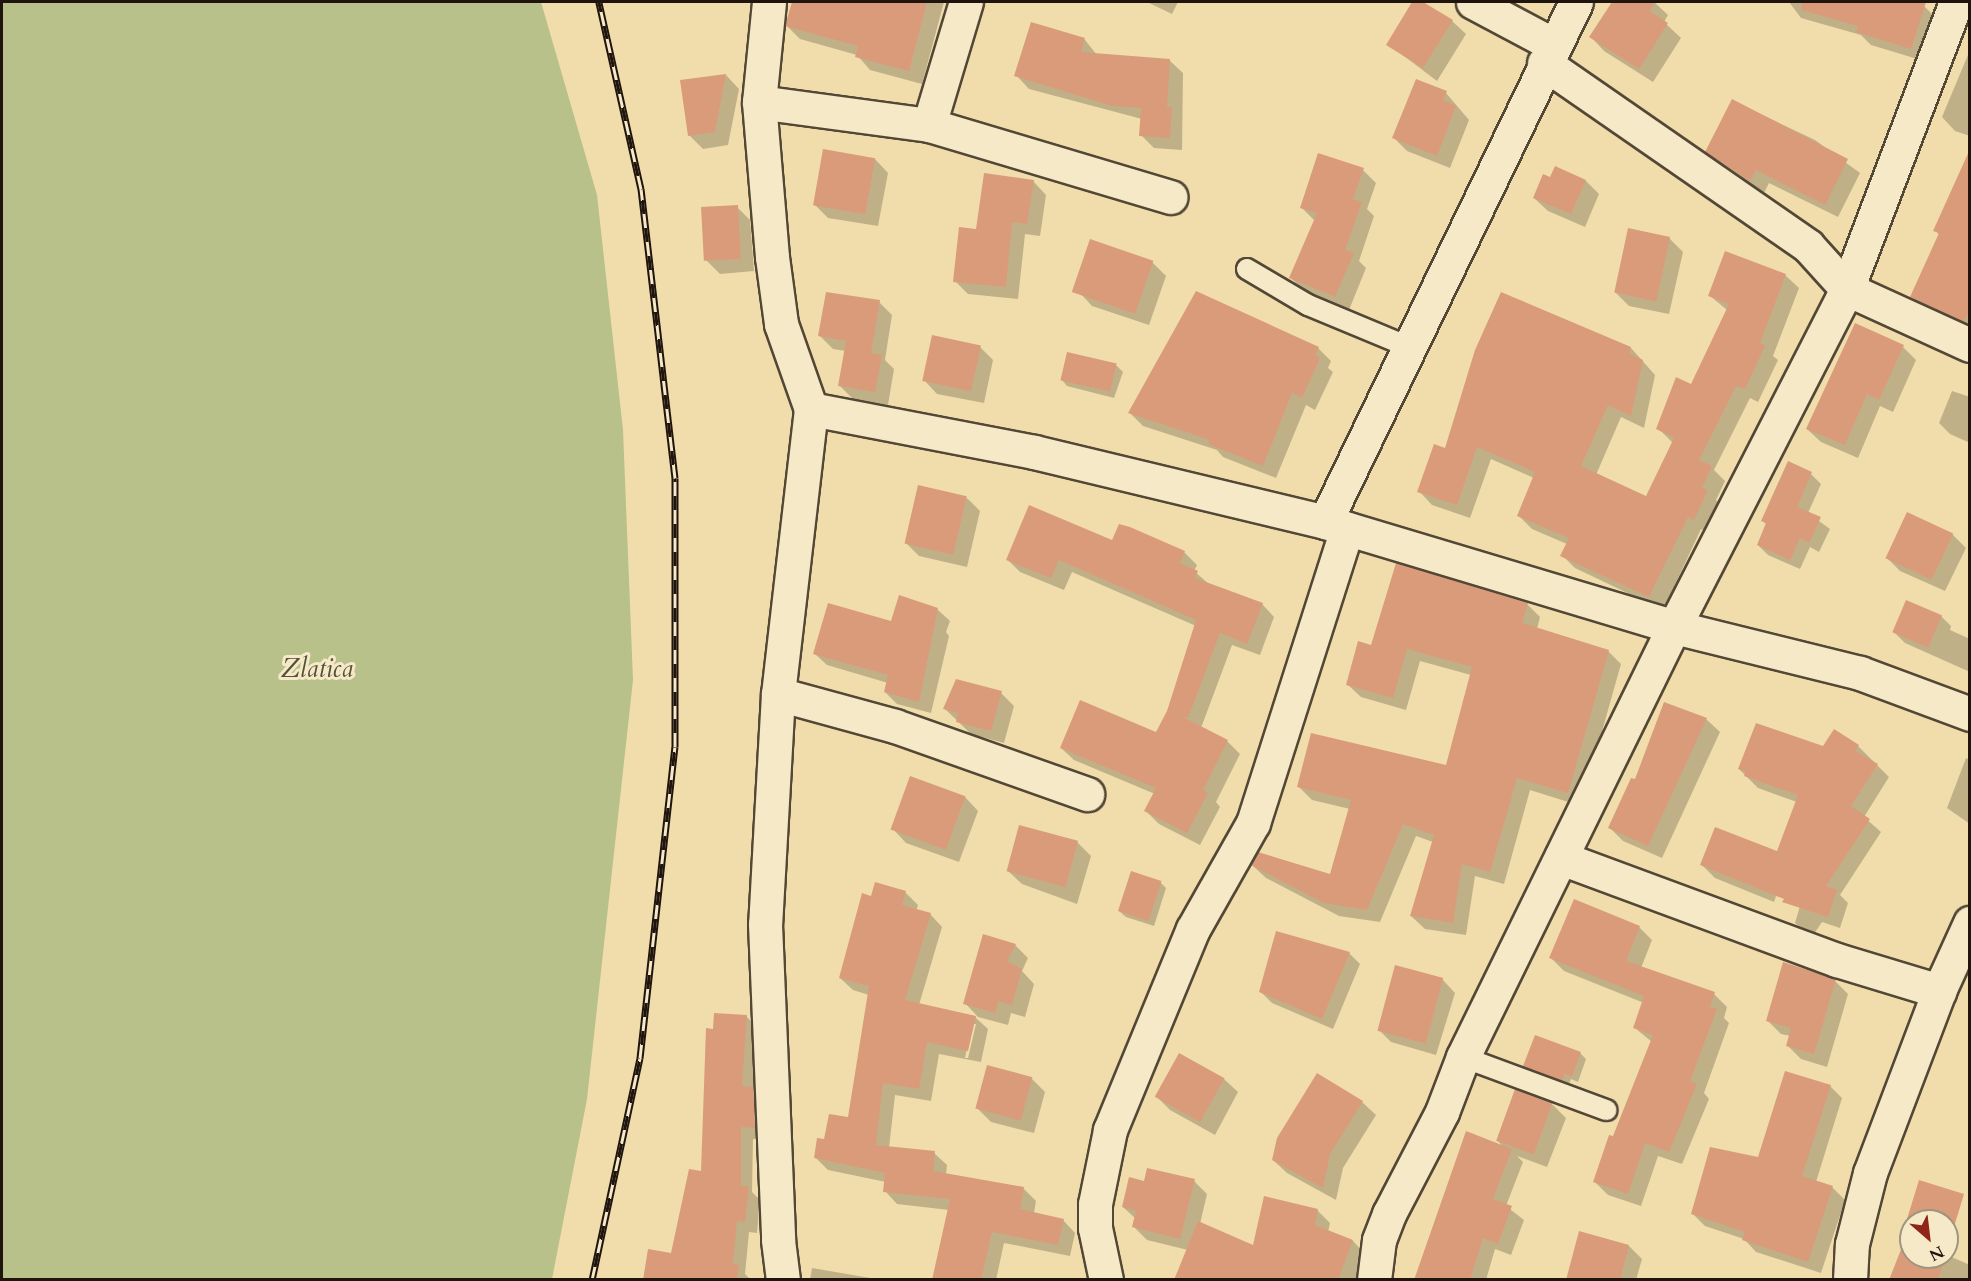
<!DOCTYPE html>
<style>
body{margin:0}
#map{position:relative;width:1971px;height:1281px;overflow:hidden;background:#f0ddab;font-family:Cardo,serif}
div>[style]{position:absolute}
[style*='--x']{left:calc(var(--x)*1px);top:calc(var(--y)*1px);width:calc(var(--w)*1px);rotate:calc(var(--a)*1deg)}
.green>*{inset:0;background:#b8c189}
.shadow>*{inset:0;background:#0003}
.building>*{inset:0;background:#da9b7b;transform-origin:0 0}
.roads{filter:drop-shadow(2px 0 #534735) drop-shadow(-2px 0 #534735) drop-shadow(0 2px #534735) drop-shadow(0 -2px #534735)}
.lane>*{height:20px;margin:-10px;padding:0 10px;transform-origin:10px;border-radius:10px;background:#f5e9c8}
.street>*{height:33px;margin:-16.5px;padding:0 16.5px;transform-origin:16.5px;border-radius:16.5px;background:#f5e9c8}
.rail>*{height:7px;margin-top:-3.5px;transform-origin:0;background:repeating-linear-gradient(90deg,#f5e9c8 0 14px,#1f150e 0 28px);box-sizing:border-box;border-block:2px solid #1f150e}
span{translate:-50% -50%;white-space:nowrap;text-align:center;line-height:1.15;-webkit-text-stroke:6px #f5e9c8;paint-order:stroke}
.park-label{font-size:26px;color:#555139;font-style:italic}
.frame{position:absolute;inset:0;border:3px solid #1f150e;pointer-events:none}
.north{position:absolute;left:1899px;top:1209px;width:60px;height:60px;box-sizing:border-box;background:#f5e9c8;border:2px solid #9f947e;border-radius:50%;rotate:152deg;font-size:16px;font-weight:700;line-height:24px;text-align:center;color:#1f150e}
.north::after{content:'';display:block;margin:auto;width:21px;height:27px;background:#8f2418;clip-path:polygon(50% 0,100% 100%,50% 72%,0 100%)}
</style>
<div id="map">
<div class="green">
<i style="clip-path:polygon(2px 2px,541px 2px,597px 195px,623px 430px,633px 680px,587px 1099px,552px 1279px,2px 1279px)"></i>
</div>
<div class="shadow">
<i style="clip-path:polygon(794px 2px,847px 2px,875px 9px,877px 2px,944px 2px,922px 84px,870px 70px,857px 55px,800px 39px,787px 26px)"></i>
<i style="clip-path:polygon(1147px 2px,1178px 2px,1172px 14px)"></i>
<i style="clip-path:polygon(1414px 2px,1452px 21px,1466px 34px,1437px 81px,1388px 44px)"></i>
<i style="clip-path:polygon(1613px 2px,1654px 2px,1668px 15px,1664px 22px,1681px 38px,1653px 82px,1604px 51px,1591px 37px)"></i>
<i style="clip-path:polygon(1789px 2px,1909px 2px,1924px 6px,1937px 19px,1924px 61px,1871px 45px,1861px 35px,1801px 18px)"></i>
<i style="clip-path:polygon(1032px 24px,1085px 40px,1097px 55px,1169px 60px,1183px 73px,1182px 150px,1154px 148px,1141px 135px,1142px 119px,1029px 89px,1016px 75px)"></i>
<i style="clip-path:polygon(1970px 50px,1970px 136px,1955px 131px,1942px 117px)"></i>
<i style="clip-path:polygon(726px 75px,739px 89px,728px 145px,703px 149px,689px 135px)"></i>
<i style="clip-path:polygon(1446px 93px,1469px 120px,1450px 168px,1407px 151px,1394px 138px)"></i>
<i style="clip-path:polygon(1733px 101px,1815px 140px,1860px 173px,1838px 217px,1769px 183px,1764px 193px,1707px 151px)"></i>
<i style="clip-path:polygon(875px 159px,888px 173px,878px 226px,828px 218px,815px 205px)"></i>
<i style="clip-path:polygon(1363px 170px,1376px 183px,1367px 209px,1374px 216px,1359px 261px,1366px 268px,1349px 310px,1304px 291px,1291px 278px,1315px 221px,1301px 207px)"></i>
<i style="clip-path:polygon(1551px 179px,1586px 181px,1599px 194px,1585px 227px,1548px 211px,1534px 198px)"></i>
<i style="clip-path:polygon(1033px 181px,1046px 195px,1040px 236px,1025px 234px,1018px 299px,968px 294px,955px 281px,977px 230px)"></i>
<i style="clip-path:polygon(737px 207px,750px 220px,754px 271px,720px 274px,706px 260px)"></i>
<i style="clip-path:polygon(1970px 210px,1970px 330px,1925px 310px,1912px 297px,1940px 236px,1935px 230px)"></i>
<i style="clip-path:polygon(1669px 238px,1683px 252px,1669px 314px,1629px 306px,1615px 292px)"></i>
<i style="clip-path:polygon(1091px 241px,1153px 263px,1166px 276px,1149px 325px,1092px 306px,1079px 292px)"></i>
<i style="clip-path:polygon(1785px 275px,1799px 288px,1773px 356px,1778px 360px,1758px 402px,1750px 398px,1714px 470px,1725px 481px,1716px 500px,1720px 505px,1707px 532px,1701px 529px,1663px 610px,1575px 568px,1562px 555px,1567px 544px,1532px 529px,1519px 516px,1534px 478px,1491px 459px,1470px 518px,1432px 505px,1419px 491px,1446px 450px,1631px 348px,1655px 375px,1644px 428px,1621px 417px,1596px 475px,1647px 498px,1673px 443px,1658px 428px,1692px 386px,1727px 310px,1709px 295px)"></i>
<i style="clip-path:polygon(879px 302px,892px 315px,885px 360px,894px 369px,888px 405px,853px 399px,840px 386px,846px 351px,833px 349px,820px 336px)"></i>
<i style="clip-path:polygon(980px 347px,993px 360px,984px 403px,937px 394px,924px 380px)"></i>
<i style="clip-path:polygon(1903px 347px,1916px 360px,1893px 412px,1880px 406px,1858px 458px,1821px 442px,1807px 429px)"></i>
<i style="clip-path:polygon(1318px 348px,1331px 361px,1328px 368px,1333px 372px,1315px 410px,1306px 405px,1276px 478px,1223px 457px,1217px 450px,1143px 426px,1130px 413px)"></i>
<i style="clip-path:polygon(1068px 353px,1117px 366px,1123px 372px,1114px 398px,1067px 386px,1061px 379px)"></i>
<i style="clip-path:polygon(1952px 391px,1970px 397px,1970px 443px,1950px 434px,1939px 423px)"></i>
<i style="clip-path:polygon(1811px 474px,1821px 484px,1808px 513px,1830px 529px,1819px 552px,1810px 547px,1800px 569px,1768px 555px,1758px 545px,1767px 525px,1762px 520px)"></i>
<i style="clip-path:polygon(967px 498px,980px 511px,967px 567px,919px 556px,906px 543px)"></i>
<i style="clip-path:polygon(1952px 534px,1966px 548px,1945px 591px,1900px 571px,1887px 558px)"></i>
<i style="clip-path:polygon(1113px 542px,1184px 552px,1197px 565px,1194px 571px,1210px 585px,1262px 604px,1274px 617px,1260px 655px,1232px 645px,1201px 728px,1228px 742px,1240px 754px,1216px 802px,1220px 807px,1200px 845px,1159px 824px,1146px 811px,1155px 794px,1074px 760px,1061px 748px,1157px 734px,1169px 712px,1196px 626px,1072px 572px,1064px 590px,1020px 572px,1008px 560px)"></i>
<i style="clip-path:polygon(1527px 604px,1540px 617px,1537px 629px,1608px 651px,1621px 664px,1581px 806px,1530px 790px,1504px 884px,1475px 876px,1466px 935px,1425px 929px,1411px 916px,1433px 842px,1416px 836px,1380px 922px,1339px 916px,1266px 878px,1252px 865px,1331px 876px,1350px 809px,1312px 800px,1298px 786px,1447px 766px,1471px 675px,1420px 661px,1406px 710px,1361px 697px,1347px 684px,1372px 647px)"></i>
<i style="clip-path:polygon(938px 610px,950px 621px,946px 632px,949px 636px,931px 713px,897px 704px,885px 692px,888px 683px,827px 665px,815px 654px)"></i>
<i style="clip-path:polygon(1941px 616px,1951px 626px,1950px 630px,1970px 639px,1970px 672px,1905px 643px,1895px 633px)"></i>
<i style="clip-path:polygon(1001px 693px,1014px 706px,1004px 743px,971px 734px,945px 709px)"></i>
<i style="clip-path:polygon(1706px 719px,1720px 732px,1662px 858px,1623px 841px,1609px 827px,1635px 781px)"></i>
<i style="clip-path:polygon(1858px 746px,1889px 777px,1864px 817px,1881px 832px,1840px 895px,1848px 903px,1840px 928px,1822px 922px,1812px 937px,1795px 923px,1808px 879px,1785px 870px,1774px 902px,1715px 878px,1702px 865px,1778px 855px,1797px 802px,1758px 788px,1739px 769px,1823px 748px)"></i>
<i style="clip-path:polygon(1966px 758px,1970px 760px,1970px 824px,1947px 808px)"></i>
<i style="clip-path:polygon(911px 778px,965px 797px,978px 811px,959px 862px,906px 843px,893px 829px)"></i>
<i style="clip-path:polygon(1077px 842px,1091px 856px,1077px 904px,1022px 884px,1008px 871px)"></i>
<i style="clip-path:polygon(1160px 882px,1166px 888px,1154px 926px,1126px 917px,1119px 911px)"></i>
<i style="clip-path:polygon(evenodd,905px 892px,918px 905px,916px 911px,930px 914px,942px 927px,919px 1005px,975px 1017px,988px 1029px,981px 1062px,939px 1054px,931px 1101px,895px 1095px,889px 1148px,934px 1153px,947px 1165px,946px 1175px,1024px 1189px,1036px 1201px,1034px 1213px,1063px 1220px,1075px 1233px,1070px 1256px,1004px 1243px,996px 1280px,933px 1280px,949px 1210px,897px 1204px,885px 1191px,886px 1182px,828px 1170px,815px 1157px,825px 1141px,849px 1119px,869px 995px,853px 990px,840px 978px,872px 898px,905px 892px,972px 1024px,976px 1024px,968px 1058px,965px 1058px,972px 1024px)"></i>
<i style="clip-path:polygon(1639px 927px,1652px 940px,1641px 968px,1714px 994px,1727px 1007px,1724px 1018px,1729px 1023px,1704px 1093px,1709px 1099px,1682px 1164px,1658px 1156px,1641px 1206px,1608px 1195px,1595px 1182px,1652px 1042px,1635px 1028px,1644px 1003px,1564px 971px,1551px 958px)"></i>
<i style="clip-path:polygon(1015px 945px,1028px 958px,1022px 971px,1034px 984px,1025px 1017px,1011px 1013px,1008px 1025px,978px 1017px,965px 1003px)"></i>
<i style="clip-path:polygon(1349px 953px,1360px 964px,1333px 1029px,1272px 1003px,1261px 992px)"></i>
<i style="clip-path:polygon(1442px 979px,1455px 993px,1436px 1055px,1391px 1042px,1378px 1029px)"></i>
<i style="clip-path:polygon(1835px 981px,1848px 994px,1827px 1067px,1801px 1059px,1788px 1046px,1791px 1036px,1781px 1034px,1767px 1020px)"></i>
<i style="clip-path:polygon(746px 1016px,758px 1028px,754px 1090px,764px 1100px,766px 1139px,753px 1139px,752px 1192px,760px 1200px,757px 1233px,749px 1232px,745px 1274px,751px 1280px,644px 1280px,672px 1255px,703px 1173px,715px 1030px)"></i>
<i style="clip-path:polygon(1580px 1053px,1586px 1059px,1578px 1082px,1571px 1079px,1568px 1086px,1531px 1072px,1525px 1066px)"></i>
<i style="clip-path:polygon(1317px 1075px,1362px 1102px,1376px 1115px,1343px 1168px,1336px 1200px,1287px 1173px,1273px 1160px)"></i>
<i style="clip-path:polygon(1031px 1078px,1045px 1092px,1034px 1133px,991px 1122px,978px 1109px)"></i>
<i style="clip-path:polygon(1224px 1079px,1238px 1092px,1215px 1135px,1170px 1110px,1157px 1097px)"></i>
<i style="clip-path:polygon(1830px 1086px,1842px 1098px,1816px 1182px,1833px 1188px,1845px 1200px,1821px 1273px,1756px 1252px,1744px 1239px,1705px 1226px,1693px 1214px,1759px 1159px)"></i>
<i style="clip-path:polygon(1515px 1091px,1553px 1105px,1566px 1118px,1547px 1167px,1517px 1156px,1523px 1162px,1506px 1206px,1524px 1220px,1511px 1255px,1495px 1249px,1486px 1280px,1422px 1280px,1504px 1148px,1497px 1140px)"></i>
<i style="clip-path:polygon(1194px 1181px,1207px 1194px,1200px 1224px,1254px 1247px,1317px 1210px,1330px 1223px,1328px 1232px,1353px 1241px,1365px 1254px,1356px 1280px,1175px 1280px,1188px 1250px,1147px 1240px,1134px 1227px,1136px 1219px,1123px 1207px,1145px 1182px)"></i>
<i style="clip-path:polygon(1911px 1240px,1911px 1257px,1947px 1255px,1970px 1265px,1970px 1280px,1891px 1280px)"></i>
<i style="clip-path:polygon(1629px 1246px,1642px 1259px,1636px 1280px,1567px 1280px)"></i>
<i style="clip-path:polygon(812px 1268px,882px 1280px,810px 1280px)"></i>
</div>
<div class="building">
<i style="clip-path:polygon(792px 2px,927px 2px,909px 71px,855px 57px,858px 46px,785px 26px)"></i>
<i style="clip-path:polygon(1412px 2px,1423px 2px,1453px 20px,1423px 68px,1386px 45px)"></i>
<i style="clip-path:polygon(1612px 2px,1655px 2px,1649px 11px,1668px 23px,1639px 69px,1589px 37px)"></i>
<i style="clip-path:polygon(1802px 2px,1926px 2px,1911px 49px,1856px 32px,1858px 26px,1801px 10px)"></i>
<i style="clip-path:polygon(1031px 22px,1085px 38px,1081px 52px,1170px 59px,1167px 107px,1172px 107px,1170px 138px,1139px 136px,1141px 108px,1112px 106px,1014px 76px)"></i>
<i style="clip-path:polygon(726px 74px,715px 132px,688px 136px,680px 80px)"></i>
<i style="clip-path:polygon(1416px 79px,1447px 91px,1443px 100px,1456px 106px,1437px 156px,1392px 138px)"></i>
<i style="clip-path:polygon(1732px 99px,1848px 159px,1825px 205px,1756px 170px,1750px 181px,1705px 152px)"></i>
<i style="left:823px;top:149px;width:53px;height:57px;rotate:10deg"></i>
<i style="clip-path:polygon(1970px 149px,1970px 309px,1964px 322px,1910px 297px,1939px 233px,1933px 231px)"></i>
<i style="clip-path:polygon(1318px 153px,1364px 168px,1353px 199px,1362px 202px,1345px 250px,1354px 253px,1335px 297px,1289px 278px,1317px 213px,1300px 208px)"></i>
<i style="clip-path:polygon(1555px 166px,1586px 180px,1571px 214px,1533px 198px,1543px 174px,1550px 177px)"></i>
<i style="clip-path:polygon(984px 173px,1034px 180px,1027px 224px,1012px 222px,1006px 287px,953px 282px,959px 227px,976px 229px)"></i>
<i style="left:738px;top:205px;width:54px;height:37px;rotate:87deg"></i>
<i style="left:1628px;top:228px;width:43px;height:66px;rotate:12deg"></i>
<i style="left:1090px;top:239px;width:67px;height:56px;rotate:19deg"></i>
<i style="clip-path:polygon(1725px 251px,1786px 274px,1760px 343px,1765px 346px,1745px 389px,1736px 386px,1699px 460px,1712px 466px,1702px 488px,1708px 490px,1694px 520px,1688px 517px,1649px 597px,1560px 556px,1569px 538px,1517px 516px,1535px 472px,1477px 447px,1457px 505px,1417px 492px,1434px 444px,1445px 448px,1475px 350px,1501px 292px,1631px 347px,1629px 353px,1643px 360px,1631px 416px,1608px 405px,1581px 466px,1646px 496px,1674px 438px,1656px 429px,1676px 377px,1691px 384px,1729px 304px,1708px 296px)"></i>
<i style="clip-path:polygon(1196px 291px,1319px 347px,1315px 355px,1320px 358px,1302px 398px,1292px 393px,1263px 466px,1208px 444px,1210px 440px,1128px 413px)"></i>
<i style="clip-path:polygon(826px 292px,880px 300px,871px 353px,882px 355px,875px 392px,838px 386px,846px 341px,818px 336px)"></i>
<i style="clip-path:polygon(1855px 323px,1904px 345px,1879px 400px,1867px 394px,1845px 445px,1806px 429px)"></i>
<i style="left:932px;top:335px;width:50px;height:47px;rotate:12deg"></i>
<i style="left:1067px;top:352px;width:51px;height:29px;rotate:13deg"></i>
<i style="clip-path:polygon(1788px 461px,1812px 472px,1797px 507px,1821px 517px,1809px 543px,1800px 538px,1790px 560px,1757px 545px,1766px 523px,1761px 521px)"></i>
<i style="left:918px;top:485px;width:50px;height:60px;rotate:13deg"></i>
<i style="clip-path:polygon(1029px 505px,1112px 540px,1119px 524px,1130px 527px,1185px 551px,1180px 563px,1198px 571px,1195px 578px,1263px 603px,1247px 644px,1220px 633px,1188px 718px,1179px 715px,1228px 740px,1203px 790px,1208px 793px,1187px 833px,1144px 811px,1156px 788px,1060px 748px,1080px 700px,1156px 732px,1167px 711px,1196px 620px,1059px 560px,1051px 578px,1006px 560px)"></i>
<i style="left:1907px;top:512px;width:51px;height:51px;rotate:25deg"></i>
<i style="clip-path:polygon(1396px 563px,1528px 603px,1522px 623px,1609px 650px,1568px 793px,1517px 778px,1490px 872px,1462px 864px,1453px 923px,1410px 916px,1434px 835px,1403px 824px,1367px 910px,1324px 903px,1251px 865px,1258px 852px,1330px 874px,1351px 800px,1297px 787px,1311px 733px,1446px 765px,1472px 667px,1407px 649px,1393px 698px,1346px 685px,1358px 641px,1371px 645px)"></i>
<i style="clip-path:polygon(899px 595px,938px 608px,919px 702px,884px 692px,888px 675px,813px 654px,828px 603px,891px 621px)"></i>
<i style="left:1906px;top:600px;width:39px;height:35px;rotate:23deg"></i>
<i style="clip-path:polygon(956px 679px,1002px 691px,991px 731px,956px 722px,958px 713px,943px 709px)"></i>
<i style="clip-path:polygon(1664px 702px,1707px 718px,1648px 846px,1608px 828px,1631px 778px,1635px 779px)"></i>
<i style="clip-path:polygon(1756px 723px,1823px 746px,1834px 729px,1859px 745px,1855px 751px,1878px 764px,1851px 806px,1870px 819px,1826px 886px,1837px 890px,1828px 917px,1782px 902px,1784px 899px,1700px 865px,1715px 827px,1777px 851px,1798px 795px,1744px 776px,1746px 772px,1738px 769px)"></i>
<i style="left:910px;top:776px;width:59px;height:57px;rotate:20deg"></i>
<i style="left:1019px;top:825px;width:61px;height:48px;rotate:15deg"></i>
<i style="left:1131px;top:871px;width:32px;height:42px;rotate:18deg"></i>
<i style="clip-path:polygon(875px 882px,906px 891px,902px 905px,931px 913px,905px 1000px,976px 1016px,968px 1051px,927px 1042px,919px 1089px,883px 1083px,876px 1145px,935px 1151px,933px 1171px,1024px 1187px,1020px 1209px,1064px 1219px,1058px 1245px,992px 1232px,981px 1280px,932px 1280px,950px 1199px,883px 1192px,885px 1173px,814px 1158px,817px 1138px,824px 1139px,829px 1114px,848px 1117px,869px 986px,839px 978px,862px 893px,871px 896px)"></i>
<i style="clip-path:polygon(1574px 899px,1640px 926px,1626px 961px,1715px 992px,1710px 1007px,1717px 1009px,1690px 1081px,1697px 1084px,1669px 1152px,1645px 1143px,1628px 1194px,1593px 1182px,1609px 1135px,1613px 1136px,1653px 1035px,1633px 1028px,1644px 996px,1549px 958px)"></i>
<i style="clip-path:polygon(1276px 931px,1350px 952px,1322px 1019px,1259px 992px)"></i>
<i style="clip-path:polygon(983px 934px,1016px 944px,1007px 961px,1022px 969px,1012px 1005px,998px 1001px,995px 1013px,963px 1004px)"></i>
<i style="clip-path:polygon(1783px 962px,1836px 979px,1814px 1054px,1786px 1046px,1791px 1028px,1766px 1021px)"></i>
<i style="left:1395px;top:965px;width:50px;height:68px;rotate:15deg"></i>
<i style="clip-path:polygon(714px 1013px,747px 1015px,742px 1086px,753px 1087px,755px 1128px,741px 1127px,741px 1186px,749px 1186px,745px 1222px,737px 1221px,733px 1264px,739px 1265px,737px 1280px,643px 1280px,648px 1249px,671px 1253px,689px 1169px,701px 1171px,706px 1028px,713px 1029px)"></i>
<i style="clip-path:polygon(1535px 1035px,1581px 1052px,1572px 1076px,1565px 1074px,1562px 1081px,1523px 1066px)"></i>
<i style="left:1179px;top:1053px;width:52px;height:50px;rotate:29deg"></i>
<i style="left:987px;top:1065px;width:47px;height:45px;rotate:15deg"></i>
<i style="clip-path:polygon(1785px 1071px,1831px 1085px,1802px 1176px,1833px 1186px,1808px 1262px,1742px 1240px,1745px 1232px,1691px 1214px,1710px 1147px,1758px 1157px)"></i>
<i style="clip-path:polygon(1317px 1073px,1363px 1101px,1330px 1154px,1323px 1188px,1272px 1160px,1277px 1138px)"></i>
<i style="left:1515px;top:1089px;width:40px;height:55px;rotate:20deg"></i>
<i style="clip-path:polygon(1466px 1131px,1512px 1149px,1493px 1199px,1512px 1206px,1498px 1244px,1483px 1238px,1470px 1280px,1414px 1280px)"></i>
<i style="clip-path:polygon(1147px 1168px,1195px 1179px,1180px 1239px,1132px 1227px,1136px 1211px,1122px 1207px,1129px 1177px,1144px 1181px)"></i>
<i style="clip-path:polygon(1919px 1180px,1964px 1194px,1947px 1250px,1947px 1221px,1907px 1219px)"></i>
<i style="clip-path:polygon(1264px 1196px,1318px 1209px,1315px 1225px,1353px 1240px,1338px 1280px,1174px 1280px,1198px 1221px,1253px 1245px)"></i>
<i style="clip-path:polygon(1911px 1224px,1911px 1257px,1945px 1257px,1938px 1280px,1889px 1280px)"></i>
<i style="clip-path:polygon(1579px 1231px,1629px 1245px,1620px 1280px,1566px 1280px)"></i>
</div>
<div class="roads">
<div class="lane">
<i style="--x:1247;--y:269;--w:71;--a:30.5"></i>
<i style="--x:1308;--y:305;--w:109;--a:22.6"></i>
<i style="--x:1463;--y:1057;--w:153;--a:20.3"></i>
</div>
<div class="street">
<i style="--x:769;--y:2;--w:100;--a:95.7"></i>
<i style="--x:759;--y:102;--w:156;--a:85.2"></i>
<i style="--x:772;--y:257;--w:68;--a:82.3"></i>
<i style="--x:781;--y:324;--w:90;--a:70.6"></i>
<i style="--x:811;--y:409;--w:287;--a:96.6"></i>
<i style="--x:778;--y:694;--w:230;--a:93.2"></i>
<i style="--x:765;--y:924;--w:316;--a:87.6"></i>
<i style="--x:778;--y:1240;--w:40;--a:82.9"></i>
<i style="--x:1473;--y:2;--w:89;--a:28"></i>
<i style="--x:1544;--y:63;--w:321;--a:34.7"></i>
<i style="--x:1808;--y:246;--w:58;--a:47.8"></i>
<i style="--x:1847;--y:289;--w:135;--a:24.5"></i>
<i style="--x:759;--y:102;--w:172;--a:7.7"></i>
<i style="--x:929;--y:125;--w:252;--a:16.6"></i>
<i style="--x:929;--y:125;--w:128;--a:-73.3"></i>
<i style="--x:811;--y:409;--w:227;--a:10.9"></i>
<i style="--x:1034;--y:452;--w:299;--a:13.5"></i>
<i style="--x:1325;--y:522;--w:364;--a:16.7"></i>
<i style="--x:1674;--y:627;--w:192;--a:13.9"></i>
<i style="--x:1860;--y:673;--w:117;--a:20.4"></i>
<i style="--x:1325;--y:522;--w:577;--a:-64.23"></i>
<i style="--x:778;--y:694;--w:121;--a:15.3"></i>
<i style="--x:895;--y:726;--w:204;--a:19.5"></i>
<i style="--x:1561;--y:858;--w:294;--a:20.3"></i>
<i style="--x:1837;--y:960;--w:107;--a:16.9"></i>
<i style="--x:1106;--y:1280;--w:53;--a:-101.9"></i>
<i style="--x:1095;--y:1228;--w:24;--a:-90"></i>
<i style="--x:1095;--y:1204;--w:76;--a:-78.5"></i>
<i style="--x:1110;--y:1130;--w:217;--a:-67.6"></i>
<i style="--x:1193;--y:929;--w:122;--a:-60.5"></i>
<i style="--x:1253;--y:823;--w:309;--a:-72.3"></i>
<i style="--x:1374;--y:1280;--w:40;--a:-82.9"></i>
<i style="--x:1379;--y:1240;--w:28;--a:-69"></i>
<i style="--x:1389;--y:1214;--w:115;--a:-62.5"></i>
<i style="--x:1442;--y:1112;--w:59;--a:-69.1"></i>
<i style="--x:1463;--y:1057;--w:479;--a:-63.9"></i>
<i style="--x:1674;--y:627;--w:380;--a:-62.9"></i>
<i style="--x:1847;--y:289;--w:307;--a:-69.2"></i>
<i style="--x:1850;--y:1280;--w:36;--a:-87"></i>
<i style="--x:1852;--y:1244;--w:73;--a:-75.8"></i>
<i style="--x:1870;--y:1173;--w:195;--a:-69.2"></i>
<i style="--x:1939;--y:991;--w:75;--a:-65.5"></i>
</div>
</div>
<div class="rail">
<i style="--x:592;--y:1280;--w:227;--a:-77.8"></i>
<i style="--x:640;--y:1058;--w:313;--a:-83.6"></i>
<i style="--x:675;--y:747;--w:269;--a:-90"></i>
<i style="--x:675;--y:478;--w:291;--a:-96.7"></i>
<i style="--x:641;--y:189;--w:192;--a:-102.7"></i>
</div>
<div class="park-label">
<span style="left:317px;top:669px">Zlatica</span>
</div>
<div class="frame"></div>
<div class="north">N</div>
</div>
